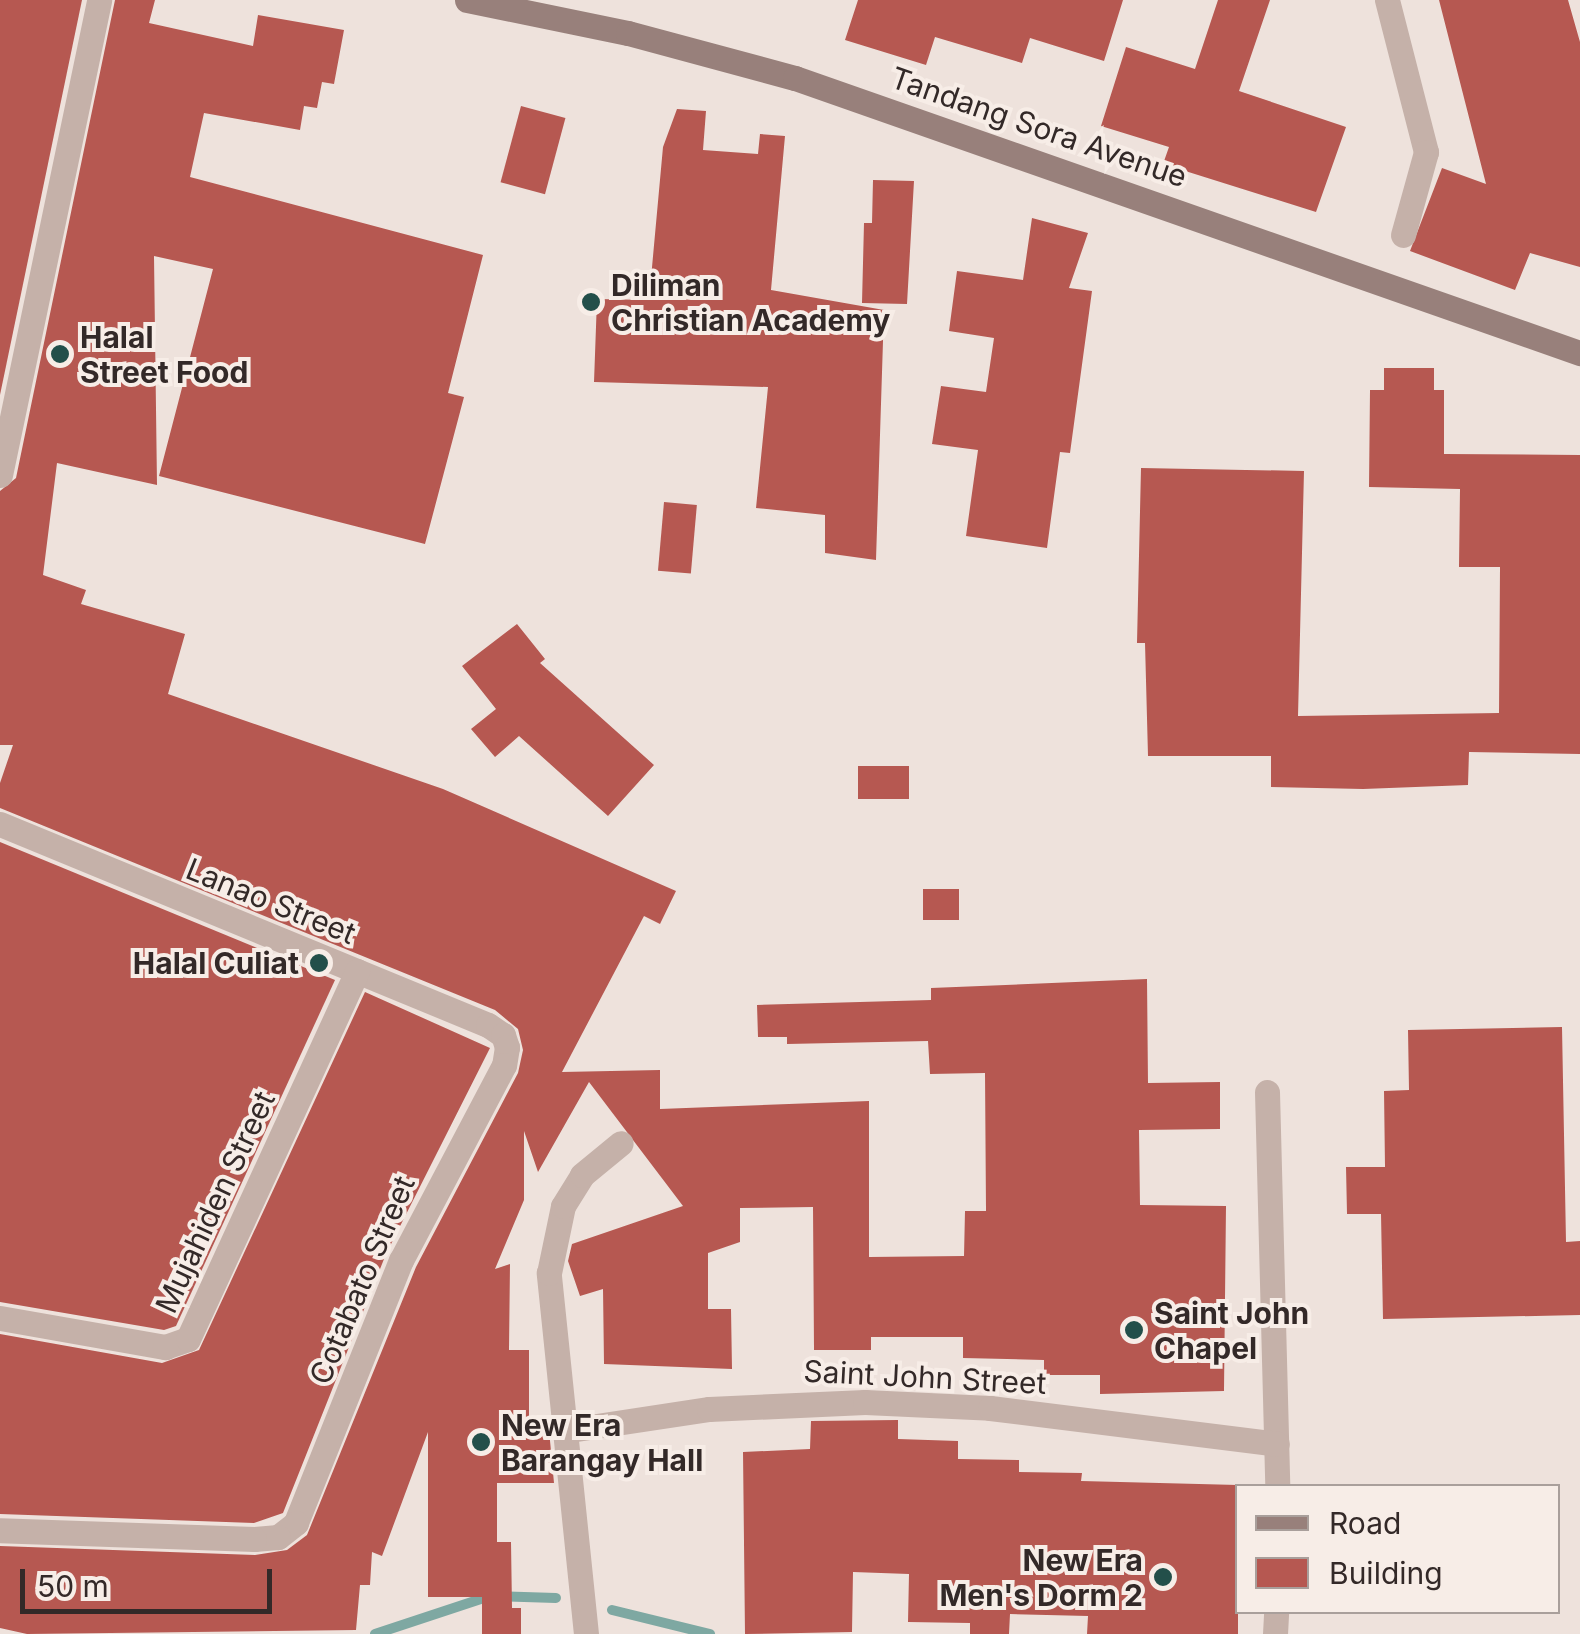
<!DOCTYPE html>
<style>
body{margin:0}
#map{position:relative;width:1580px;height:1634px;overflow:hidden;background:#eee2dc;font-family:Inter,sans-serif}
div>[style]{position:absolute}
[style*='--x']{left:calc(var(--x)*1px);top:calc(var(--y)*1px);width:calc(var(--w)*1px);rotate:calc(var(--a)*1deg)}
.stream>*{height:10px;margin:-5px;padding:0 5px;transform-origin:5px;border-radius:5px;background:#7ea8a2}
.building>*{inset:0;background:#b65851;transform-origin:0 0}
.minor>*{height:25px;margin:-12.5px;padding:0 12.5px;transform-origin:12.5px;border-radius:12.5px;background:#c5b1a9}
.secondary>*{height:25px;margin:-12.5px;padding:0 12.5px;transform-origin:12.5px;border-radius:12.5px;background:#98807b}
.dots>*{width:28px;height:28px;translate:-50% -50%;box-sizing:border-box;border:5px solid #f7ede7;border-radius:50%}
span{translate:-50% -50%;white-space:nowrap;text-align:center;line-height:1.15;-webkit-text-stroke:8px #f7ede7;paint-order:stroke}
.street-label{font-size:30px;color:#332928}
.poi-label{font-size:30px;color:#332928;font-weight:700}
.left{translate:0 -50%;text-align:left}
.right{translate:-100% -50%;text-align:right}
.legend{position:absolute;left:1235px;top:1484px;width:325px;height:130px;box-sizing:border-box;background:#f7ede7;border:2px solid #a99f9b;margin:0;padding:12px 18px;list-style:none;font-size:30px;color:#332928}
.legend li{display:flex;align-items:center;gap:20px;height:50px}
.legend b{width:50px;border:2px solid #a99f9b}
.scale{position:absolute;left:20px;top:1569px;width:252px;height:45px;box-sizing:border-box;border:5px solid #332928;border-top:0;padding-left:12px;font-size:30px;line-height:35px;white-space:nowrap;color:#332928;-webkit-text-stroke:8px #f7ede7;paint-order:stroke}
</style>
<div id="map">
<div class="stream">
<i style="--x:612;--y:1610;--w:101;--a:13.8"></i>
<i style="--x:375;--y:1634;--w:121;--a:-18.3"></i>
<i style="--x:490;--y:1596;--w:66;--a:1.7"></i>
</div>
<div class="building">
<i style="clip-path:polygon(0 0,82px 0,0 395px)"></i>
<i style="clip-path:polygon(115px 0,155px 0,149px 23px,253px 46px,258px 15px,344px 30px,334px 84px,322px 82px,317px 108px,304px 106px,300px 130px,204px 113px,190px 177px,483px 255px,448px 393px,464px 397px,425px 544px,159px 476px,213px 269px,154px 256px,157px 485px,57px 463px,43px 575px,86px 590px,81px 604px,185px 634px,168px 694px,443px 789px,676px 891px,660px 924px,644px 916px,562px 1072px,660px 1070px,660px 1109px,869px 1101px,869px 1257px,964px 1256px,965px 1211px,986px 1211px,985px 1073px,930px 1074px,928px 1041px,787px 1044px,787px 1037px,758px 1037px,757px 1005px,931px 1000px,931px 988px,1147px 979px,1148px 1083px,1220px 1082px,1220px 1129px,1139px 1130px,1140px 1205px,1226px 1206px,1224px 1391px,1100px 1394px,1100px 1375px,1044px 1375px,1044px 1360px,963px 1358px,963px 1337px,871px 1337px,871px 1350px,814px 1350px,813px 1207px,740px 1208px,740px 1242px,708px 1253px,708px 1309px,731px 1309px,732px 1369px,604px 1364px,603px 1289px,580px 1296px,568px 1261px,572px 1244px,683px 1206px,589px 1082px,538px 1172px,524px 1131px,524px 1200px,495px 1269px,510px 1264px,509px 1350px,529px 1350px,529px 1430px,549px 1430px,554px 1483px,497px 1483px,497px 1542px,511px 1542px,512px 1608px,521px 1608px,521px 1634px,482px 1634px,482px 1597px,428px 1597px,428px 1432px,382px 1556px,372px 1552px,370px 1585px,360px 1585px,356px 1630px,27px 1634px,0 1628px,0 1546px,255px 1555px,287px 1550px,307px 1535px,416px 1267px,518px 1073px,523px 1050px,518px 1029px,495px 1010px,0 808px,0 783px,13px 745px,0 745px,0 491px,16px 478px)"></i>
<i style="clip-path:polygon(858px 0,1123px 0,1104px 61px,1030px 38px,1022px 63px,935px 37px,926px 65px,845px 40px)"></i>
<i style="clip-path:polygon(1218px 0,1270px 0,1239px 91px,1346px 127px,1316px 212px,1163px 164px,1169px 147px,1101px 126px,1126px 47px,1195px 69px)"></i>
<i style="clip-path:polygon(1439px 0,1568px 0,1580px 42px,1580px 267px,1530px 253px,1515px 290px,1410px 251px,1442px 168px,1486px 184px)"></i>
<i style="left:521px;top:106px;width:46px;height:79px;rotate:15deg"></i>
<i style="clip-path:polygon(677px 109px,706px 111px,703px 150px,758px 154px,760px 134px,785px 136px,771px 290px,884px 310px,876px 560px,825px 553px,825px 515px,756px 508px,768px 387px,594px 382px,597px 299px,649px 300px,663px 147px)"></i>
<i style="clip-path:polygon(873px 180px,914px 181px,907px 304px,862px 303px,864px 223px,872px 223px)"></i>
<i style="clip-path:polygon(1032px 218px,1088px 233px,1069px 288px,1092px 291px,1070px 453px,1060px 452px,1047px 548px,966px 536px,978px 450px,932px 444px,941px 386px,986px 392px,994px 338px,949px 331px,957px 271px,1023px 280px)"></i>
<i style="clip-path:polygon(1384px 368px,1434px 368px,1434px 390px,1444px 390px,1444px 454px,1580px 455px,1580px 754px,1469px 752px,1468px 785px,1363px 789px,1271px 787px,1271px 756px,1148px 756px,1145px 643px,1137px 643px,1141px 468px,1304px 471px,1298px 716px,1499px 713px,1500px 567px,1459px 567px,1460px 489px,1369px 487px,1370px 390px,1384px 390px)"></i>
<i style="left:664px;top:502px;width:33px;height:69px;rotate:5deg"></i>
<i style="clip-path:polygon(517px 624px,545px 659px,540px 663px,654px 765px,608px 816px,519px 736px,495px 757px,471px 729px,496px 709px,462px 666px)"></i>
<i style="left:858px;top:766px;width:51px;height:33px"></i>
<i style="clip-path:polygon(0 842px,335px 980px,176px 1326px,164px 1330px,0 1302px)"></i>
<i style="left:923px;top:889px;width:36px;height:31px"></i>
<i style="clip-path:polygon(365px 992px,490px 1048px,386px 1254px,283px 1513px,254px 1523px,0 1514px,0 1334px,162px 1363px,199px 1350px)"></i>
<i style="clip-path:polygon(1562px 1027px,1566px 1242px,1580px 1241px,1580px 1315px,1383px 1319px,1381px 1214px,1347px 1214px,1346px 1167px,1385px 1167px,1384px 1091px,1409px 1090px,1408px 1030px)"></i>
<i style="clip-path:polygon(898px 1420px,898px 1439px,958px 1441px,958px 1459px,1019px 1460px,1019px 1472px,1082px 1473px,1081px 1481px,1238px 1485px,1238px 1634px,1087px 1634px,1088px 1616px,1010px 1614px,1009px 1634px,970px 1634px,970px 1623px,908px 1622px,909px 1574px,853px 1572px,852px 1632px,745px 1634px,743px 1452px,810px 1449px,811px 1421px)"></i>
</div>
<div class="minor">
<i style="--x:1387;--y:0;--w:157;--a:75.6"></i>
<i style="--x:1426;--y:152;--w:86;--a:105.5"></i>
<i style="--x:0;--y:475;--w:485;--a:-78.2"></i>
<i style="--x:0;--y:824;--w:528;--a:22.39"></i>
<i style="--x:488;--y:1025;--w:18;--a:34"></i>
<i style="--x:503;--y:1035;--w:13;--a:72"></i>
<i style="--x:507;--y:1047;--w:18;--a:99"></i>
<i style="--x:504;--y:1065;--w:221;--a:117.8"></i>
<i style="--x:401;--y:1260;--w:283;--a:111.8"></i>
<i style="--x:296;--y:1523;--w:23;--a:142"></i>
<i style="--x:278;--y:1537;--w:24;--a:175"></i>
<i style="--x:254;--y:1539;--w:254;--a:-178"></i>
<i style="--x:1267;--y:1092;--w:394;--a:88.5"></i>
<i style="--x:0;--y:1318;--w:168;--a:10"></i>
<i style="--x:165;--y:1347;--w:24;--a:-19"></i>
<i style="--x:188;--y:1339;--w:405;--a:-65.3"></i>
<i style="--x:570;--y:1430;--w:141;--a:-8.6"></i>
<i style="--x:709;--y:1409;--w:156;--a:-2.6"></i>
<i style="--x:865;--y:1402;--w:125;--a:2.7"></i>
<i style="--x:990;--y:1408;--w:289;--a:7.1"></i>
<i style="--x:586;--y:1634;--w:363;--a:-95.9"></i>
<i style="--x:549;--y:1273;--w:68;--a:-78.2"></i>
<i style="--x:563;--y:1206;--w:36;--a:-58"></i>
<i style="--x:582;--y:1175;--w:50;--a:-39.4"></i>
<i style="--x:1275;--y:1634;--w:22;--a:-87"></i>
</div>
<div class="secondary">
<i style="--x:467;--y:0;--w:164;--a:11.6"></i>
<i style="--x:628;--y:33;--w:173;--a:15.1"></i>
<i style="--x:795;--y:78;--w:832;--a:19.31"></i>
</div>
<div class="dots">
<i style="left:591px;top:302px;background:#234f4a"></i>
<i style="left:60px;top:354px;background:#234f4a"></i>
<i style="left:319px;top:963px;background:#234f4a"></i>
<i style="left:1134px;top:1330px;background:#234f4a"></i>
<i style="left:481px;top:1442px;background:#234f4a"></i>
<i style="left:1163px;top:1577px;background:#234f4a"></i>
</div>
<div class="street-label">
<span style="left:1039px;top:127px;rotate:19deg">Tandang Sora Avenue</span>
<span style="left:271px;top:901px;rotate:22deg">Lanao Street</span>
<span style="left:215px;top:1202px;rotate:-65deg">Mujahiden Street</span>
<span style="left:362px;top:1280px;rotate:-67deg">Cotabato Street</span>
<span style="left:925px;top:1377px;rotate:3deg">Saint John Street</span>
</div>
<div class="poi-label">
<span class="left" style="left:611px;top:302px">Diliman<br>Christian Academy</span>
<span class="left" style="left:80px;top:354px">Halal<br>Street Food</span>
<span class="right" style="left:299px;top:963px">Halal Culiat</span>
<span class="left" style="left:1154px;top:1330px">Saint John<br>Chapel</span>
<span class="left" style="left:501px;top:1442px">New Era<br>Barangay Hall</span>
<span class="right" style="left:1143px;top:1577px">New Era<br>Men's Dorm 2</span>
</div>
<ul class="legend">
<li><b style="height:12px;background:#98807b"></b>Road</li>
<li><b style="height:28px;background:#b65851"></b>Building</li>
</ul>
<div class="scale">50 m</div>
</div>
